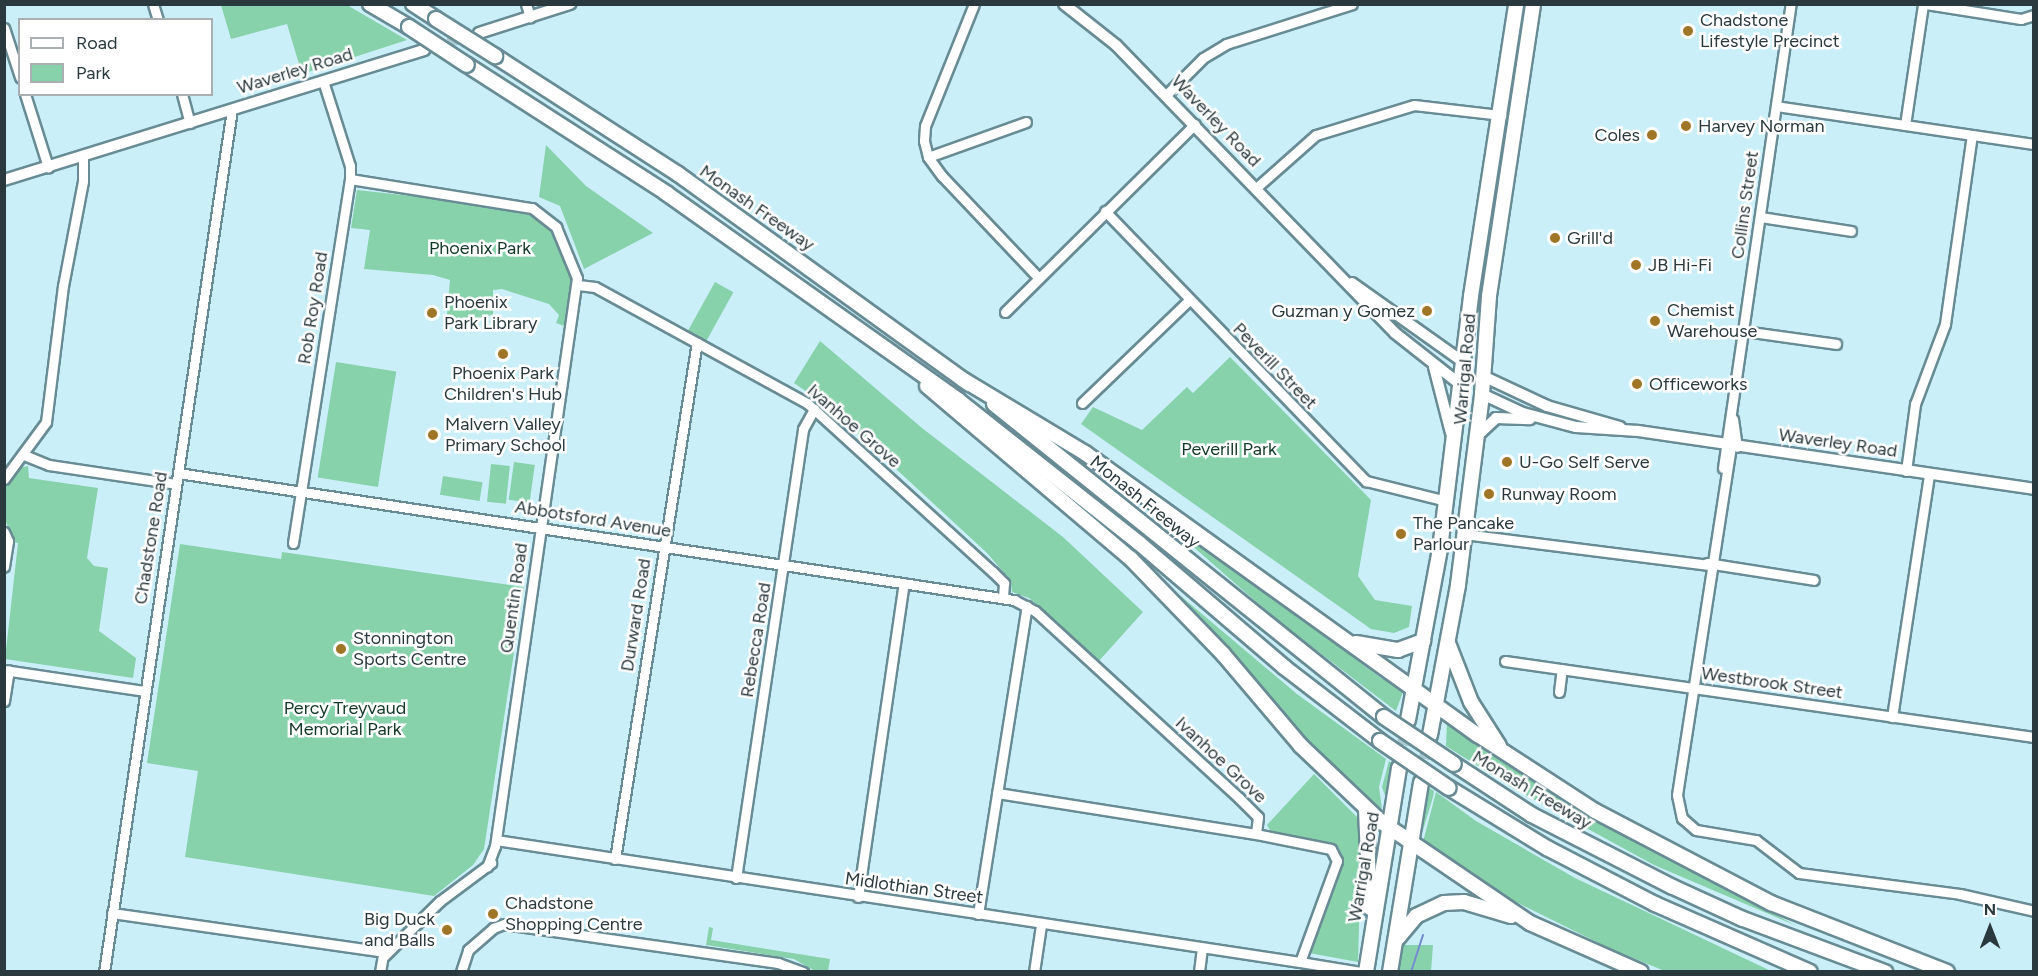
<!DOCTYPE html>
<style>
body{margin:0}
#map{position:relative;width:2038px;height:976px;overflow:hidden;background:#caeff9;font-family:Figtree,sans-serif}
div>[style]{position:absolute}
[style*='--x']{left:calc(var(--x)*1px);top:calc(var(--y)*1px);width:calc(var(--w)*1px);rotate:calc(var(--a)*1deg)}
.green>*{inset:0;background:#87d1ab;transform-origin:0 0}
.stream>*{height:2px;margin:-1px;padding:0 1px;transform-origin:1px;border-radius:1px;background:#778bd0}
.major-tunnel>*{height:10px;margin-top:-5px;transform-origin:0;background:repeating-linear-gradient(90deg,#aacbd3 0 10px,transparent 0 15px)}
.highway-tunnel>*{height:14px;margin-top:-7px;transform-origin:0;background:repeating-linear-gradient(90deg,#aacbd3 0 14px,transparent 0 21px)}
.roads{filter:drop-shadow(2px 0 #688b94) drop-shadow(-2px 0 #688b94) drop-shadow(0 2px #688b94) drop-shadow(0 -2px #688b94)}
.minor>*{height:9px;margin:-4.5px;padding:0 4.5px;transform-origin:4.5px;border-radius:4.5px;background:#fff}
.major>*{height:10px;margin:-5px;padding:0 5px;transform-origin:5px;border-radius:5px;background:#fff}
.highway>*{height:14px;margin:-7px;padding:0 7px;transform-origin:7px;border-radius:7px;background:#fff}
.bridges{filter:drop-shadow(2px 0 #688b94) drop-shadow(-2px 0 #688b94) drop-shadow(0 2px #688b94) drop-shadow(0 -2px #688b94)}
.highway-bridge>*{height:14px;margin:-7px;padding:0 7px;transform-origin:7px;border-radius:7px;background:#fff}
.dots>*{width:16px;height:16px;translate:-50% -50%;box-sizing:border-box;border:3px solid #fff;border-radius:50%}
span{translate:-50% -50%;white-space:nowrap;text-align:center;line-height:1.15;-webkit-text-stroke:5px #fff;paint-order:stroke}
.poi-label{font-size:18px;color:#2a393d}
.left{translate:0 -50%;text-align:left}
.right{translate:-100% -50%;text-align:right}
.street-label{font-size:18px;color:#2a393d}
.park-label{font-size:18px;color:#123827}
.frame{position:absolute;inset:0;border:6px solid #2a393d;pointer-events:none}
.legend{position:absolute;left:18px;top:18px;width:195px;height:78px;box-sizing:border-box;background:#fff;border:2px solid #aab0b1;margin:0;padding:8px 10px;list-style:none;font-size:18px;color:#2a393d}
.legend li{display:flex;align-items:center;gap:12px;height:30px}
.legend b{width:30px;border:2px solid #aab0b1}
.north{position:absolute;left:1960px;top:898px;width:60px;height:60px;-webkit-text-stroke:4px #fff;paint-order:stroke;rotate:0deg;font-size:16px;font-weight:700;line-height:24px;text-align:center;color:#2a393d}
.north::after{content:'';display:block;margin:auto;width:21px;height:27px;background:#2a393d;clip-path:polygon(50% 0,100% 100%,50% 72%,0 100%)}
</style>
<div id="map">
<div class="green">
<i style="clip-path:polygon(221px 5px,347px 5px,407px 40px,302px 74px,287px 24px,231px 39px)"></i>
<i style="clip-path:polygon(546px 145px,586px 186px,653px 233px,584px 269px,560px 206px,539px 197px)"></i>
<i style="clip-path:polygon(357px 190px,530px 209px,551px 231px,576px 285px,570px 328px,556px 323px,559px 315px,549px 304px,502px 289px,493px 290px,493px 314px,459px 329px,447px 315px,450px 280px,433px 275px,364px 269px,370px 230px,351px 228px)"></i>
<i style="left:715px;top:282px;width:21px;height:57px;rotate:29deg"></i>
<i style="clip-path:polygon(820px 341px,922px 428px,1063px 537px,1143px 612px,1098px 662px,1029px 598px,1012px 592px,1011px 581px,987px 553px,830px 408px,794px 383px)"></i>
<i style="clip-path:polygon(1230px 357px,1371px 500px,1358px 576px,1375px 600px,1412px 606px,1409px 627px,1394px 633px,1371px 629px,1081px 424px,1093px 407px,1142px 430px,1187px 387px,1193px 393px)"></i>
<i style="left:336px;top:362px;width:61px;height:117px;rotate:9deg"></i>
<i style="left:514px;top:462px;width:21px;height:38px;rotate:8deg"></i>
<i style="left:491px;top:464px;width:19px;height:38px;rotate:6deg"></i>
<i style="clip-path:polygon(28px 466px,29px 478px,98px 488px,87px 558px,94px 566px,108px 568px,99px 631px,136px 658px,133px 678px,5px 659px,18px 543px,13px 542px,5px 519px,4px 488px,19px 468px)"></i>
<i style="left:443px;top:476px;width:40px;height:19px;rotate:9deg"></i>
<i style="clip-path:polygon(1168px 520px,1381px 678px,1404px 689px,1396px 711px,1278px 621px,1165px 522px)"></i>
<i style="clip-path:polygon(180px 544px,281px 559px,282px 552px,524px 587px,484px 849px,473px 865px,434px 896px,185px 857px,198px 771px,147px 763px)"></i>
<i style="clip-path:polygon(1170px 587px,1297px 694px,1386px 759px,1379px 787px,1382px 809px,1329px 764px)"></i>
<i style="clip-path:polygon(1447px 721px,1607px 826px,1797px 926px,1654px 865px,1511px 787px,1446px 746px)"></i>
<i style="clip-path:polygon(1389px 761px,1394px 765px,1386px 798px,1382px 787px)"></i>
<i style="clip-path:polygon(1314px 774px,1362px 822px,1358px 962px,1309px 953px,1343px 858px,1338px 847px,1271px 832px,1267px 825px)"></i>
<i style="clip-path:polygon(1429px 788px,1434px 791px,1433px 797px,1420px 840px)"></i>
<i style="clip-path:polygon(1436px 792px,1476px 821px,1575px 878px,1771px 971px,1667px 972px,1609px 948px,1514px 901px,1423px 842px)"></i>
<i style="clip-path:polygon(709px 927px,713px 928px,711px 940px,830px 959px,828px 971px,815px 971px,794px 959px,706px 945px)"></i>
<i style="clip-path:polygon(1402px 945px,1433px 945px,1431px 971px,1398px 971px)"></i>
</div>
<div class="stream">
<i style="--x:1411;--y:972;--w:39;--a:-72"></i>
</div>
<div class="major-tunnel">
<i style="--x:434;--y:47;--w:47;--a:-17.3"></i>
</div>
<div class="highway-tunnel">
<i style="--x:1400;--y:766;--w:44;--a:-79.5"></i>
<i style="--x:1422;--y:780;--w:44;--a:-79.5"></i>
</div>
<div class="roads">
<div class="minor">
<i style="--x:153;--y:4;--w:17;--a:73"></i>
<i style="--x:526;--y:4;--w:14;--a:73"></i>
<i style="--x:974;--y:4;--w:131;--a:111.9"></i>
<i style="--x:925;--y:126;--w:15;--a:94"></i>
<i style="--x:924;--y:141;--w:16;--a:76"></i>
<i style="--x:928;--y:157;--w:24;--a:54"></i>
<i style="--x:942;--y:176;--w:139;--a:46.5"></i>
<i style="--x:1926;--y:4;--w:96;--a:9"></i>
<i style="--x:2021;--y:19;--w:14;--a:-17"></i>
<i style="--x:4;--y:28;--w:52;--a:71.9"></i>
<i style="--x:25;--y:94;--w:77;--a:72.5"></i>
<i style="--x:182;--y:94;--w:30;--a:75"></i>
<i style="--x:1166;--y:95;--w:52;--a:-45"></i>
<i style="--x:1203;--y:58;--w:27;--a:-31"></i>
<i style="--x:1226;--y:44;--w:132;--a:-17.6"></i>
<i style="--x:1776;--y:106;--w:261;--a:8.4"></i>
<i style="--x:1905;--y:125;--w:122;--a:-81.5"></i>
<i style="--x:928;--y:157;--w:104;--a:-19.7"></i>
<i style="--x:350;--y:179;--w:184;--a:9.1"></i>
<i style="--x:532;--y:208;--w:31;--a:38"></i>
<i style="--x:556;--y:227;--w:55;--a:67.6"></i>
<i style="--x:577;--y:278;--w:574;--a:98.21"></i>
<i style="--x:495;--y:846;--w:22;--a:111"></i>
<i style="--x:1256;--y:188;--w:80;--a:-41.5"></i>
<i style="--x:1316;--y:135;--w:102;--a:-17"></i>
<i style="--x:1414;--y:105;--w:88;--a:6.6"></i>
<i style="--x:1105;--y:211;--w:376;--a:46"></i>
<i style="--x:1366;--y:481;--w:82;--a:14"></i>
<i style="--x:1760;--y:217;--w:92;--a:8.7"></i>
<i style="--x:578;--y:285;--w:17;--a:7"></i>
<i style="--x:595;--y:287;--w:242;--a:28.7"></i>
<i style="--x:807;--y:403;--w:251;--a:42.3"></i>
<i style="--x:993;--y:572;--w:16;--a:45"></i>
<i style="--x:1004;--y:583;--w:15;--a:94"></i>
<i style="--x:1005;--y:312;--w:267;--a:-44.7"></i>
<i style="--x:1744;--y:331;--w:93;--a:8"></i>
<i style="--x:1082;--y:403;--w:149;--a:-43.9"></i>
<i style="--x:1733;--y:419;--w:28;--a:82"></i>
<i style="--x:1731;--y:446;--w:353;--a:98.8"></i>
<i style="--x:1677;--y:795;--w:24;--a:78"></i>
<i style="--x:1682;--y:818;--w:18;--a:41"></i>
<i style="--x:1696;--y:830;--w:61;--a:9.5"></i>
<i style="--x:1756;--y:840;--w:54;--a:37.5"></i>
<i style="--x:1799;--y:873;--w:162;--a:7.4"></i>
<i style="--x:1960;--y:894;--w:76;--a:12.9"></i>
<i style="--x:24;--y:455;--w:27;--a:22"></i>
<i style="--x:49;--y:465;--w:128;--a:8.5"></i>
<i style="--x:1723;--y:468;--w:469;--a:-81.7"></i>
<i style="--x:1906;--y:471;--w:68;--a:-82.3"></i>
<i style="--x:1915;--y:404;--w:85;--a:-69.4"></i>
<i style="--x:1945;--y:324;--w:191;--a:-81.9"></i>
<i style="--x:178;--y:473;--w:846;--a:8.64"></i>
<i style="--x:1014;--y:600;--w:24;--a:28"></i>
<i style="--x:1035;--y:611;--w:277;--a:42.5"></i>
<i style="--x:1239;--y:798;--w:27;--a:45"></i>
<i style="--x:1258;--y:817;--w:17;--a:97"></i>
<i style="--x:4;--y:479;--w:71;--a:-53.6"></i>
<i style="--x:46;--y:422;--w:137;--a:-82.9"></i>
<i style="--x:63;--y:286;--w:107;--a:-79.2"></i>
<i style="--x:83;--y:181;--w:25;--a:-90"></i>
<i style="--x:4;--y:532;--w:10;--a:66"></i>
<i style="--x:8;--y:541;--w:26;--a:99"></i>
<i style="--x:1464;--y:534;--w:249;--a:7.2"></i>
<i style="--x:293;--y:543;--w:368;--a:-81.1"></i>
<i style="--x:350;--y:179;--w:13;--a:-90"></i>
<i style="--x:350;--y:166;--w:89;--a:-107.6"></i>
<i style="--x:1707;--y:563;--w:108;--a:9"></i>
<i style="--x:1505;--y:661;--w:534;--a:8.18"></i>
<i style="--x:4;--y:670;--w:143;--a:8.5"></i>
<i style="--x:1559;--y:692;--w:23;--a:-83"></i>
<i style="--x:4;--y:701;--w:31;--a:-81"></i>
<i style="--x:1892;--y:717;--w:246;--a:-81.3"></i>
<i style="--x:496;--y:840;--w:813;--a:8.63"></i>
<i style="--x:1300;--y:962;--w:108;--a:-69.9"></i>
<i style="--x:1337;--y:861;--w:13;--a:-117"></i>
<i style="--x:1331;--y:849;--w:76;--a:-168.7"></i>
<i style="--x:1256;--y:834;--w:262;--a:-171"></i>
<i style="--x:615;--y:859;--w:523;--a:-80.99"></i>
<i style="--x:736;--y:878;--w:454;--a:-81.5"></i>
<i style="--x:803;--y:429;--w:23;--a:-61"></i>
<i style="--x:858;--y:897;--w:317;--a:-81.7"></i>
<i style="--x:112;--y:913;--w:278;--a:8.1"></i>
<i style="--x:978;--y:914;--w:312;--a:-81"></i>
<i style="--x:384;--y:956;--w:78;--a:-44.5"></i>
<i style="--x:440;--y:901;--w:64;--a:-36.7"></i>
<i style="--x:1300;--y:962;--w:63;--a:9.2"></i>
<i style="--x:104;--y:972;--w:872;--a:-81.56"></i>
<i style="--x:380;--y:972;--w:22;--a:-80"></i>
<i style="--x:461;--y:972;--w:23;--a:-72"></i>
<i style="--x:468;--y:950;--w:33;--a:-41"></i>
<i style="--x:493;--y:928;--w:12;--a:-20"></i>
<i style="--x:504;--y:924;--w:277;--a:8.1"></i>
<i style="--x:778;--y:963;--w:27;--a:20"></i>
<i style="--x:1034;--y:972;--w:48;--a:-81.5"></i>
<i style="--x:1199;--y:972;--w:23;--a:-83"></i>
</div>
<div class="major">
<i style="--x:1064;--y:4;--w:66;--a:38.3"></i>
<i style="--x:1116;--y:45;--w:401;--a:45.9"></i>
<i style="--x:1395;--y:333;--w:84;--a:38.2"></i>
<i style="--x:479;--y:33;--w:96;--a:-17.7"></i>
<i style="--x:4;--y:180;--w:440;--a:-17.2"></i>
<i style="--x:1352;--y:283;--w:136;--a:35.4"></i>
<i style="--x:1434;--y:367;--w:68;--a:75.6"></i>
<i style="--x:1483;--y:376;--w:71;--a:25.1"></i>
<i style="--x:1547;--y:406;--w:76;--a:16"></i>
<i style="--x:1482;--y:394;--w:45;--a:24.9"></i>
<i style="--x:1523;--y:413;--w:55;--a:14.8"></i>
<i style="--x:1576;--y:427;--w:62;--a:3.7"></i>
<i style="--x:1638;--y:431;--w:400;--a:8.3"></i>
<i style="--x:1477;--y:436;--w:26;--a:-43"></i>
<i style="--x:1496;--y:418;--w:34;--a:2"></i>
</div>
<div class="highway">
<i style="--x:370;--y:4;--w:45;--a:30.5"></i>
<i style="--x:413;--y:4;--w:27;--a:33"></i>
<i style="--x:495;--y:56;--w:218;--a:32.8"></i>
<i style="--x:678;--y:174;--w:359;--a:35.8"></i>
<i style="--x:467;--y:65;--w:237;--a:32.7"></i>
<i style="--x:666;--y:193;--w:358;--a:35.3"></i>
<i style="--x:958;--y:400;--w:231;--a:38.3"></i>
<i style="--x:1139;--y:543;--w:191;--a:40.5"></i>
<i style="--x:1284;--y:667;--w:121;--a:37.6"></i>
<i style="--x:962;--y:379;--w:144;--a:31"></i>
<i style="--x:1085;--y:453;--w:484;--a:35.7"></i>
<i style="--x:1478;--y:735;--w:140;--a:33"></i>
<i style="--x:1595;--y:811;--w:199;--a:27.6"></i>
<i style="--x:1771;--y:903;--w:189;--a:21.4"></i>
<i style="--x:927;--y:386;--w:267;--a:40.3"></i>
<i style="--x:1131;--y:559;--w:132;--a:45.9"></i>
<i style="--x:1223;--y:654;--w:121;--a:49.7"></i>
<i style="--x:1301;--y:746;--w:109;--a:43.5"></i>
<i style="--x:1380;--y:821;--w:181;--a:34.2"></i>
<i style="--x:1530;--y:923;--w:121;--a:23.8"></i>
<i style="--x:994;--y:404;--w:500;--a:38.75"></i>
<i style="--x:1356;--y:643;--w:43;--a:9.5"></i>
<i style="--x:1398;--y:650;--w:27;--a:-20"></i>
<i style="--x:1448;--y:643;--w:63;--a:68.7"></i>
<i style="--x:1471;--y:702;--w:52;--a:57.5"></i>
<i style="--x:1408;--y:720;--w:174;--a:-79.4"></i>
<i style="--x:1440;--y:549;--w:255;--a:-83"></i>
<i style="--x:1471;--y:296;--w:295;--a:-81.2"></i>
<i style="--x:1430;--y:735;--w:153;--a:-79.4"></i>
<i style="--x:1458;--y:585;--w:193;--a:-82.8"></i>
<i style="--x:1482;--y:394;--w:98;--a:-85.9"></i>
<i style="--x:1489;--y:296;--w:295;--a:-81.4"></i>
<i style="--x:1454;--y:764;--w:93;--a:33.2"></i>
<i style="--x:1532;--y:815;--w:158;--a:27.1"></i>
<i style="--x:1673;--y:887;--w:77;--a:24.6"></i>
<i style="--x:1743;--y:919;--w:152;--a:20.5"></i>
<i style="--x:1449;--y:788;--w:115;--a:31.5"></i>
<i style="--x:1547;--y:848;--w:122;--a:27.4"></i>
<i style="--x:1655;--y:904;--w:169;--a:23.7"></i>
<i style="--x:1366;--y:809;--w:99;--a:87.7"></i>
<i style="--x:1397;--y:939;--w:30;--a:-50"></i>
<i style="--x:1416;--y:916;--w:31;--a:-25"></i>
<i style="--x:1444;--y:903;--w:20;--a:-3"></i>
<i style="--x:1464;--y:902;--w:49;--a:16.6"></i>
<i style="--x:1366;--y:972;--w:207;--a:-80.8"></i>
<i style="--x:1390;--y:972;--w:192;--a:-80.7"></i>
</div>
</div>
<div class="bridges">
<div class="highway-bridge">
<i style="--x:436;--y:19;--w:70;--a:32.1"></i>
<i style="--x:409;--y:27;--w:69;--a:33.2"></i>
<i style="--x:1384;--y:717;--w:84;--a:33.9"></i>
<i style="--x:1380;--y:741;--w:83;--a:34.3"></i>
</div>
</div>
<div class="dots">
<i style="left:1688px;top:31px;background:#a07525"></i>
<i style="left:1686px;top:126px;background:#a07525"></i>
<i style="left:1652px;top:135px;background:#a07525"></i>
<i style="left:1555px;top:238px;background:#a07525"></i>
<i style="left:1636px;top:265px;background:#a07525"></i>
<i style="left:1427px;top:311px;background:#a07525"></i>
<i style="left:432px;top:313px;background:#a07525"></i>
<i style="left:1655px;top:321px;background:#a07525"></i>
<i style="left:503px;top:354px;background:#a07525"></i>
<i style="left:1637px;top:384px;background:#a07525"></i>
<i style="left:433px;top:435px;background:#a07525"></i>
<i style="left:1507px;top:462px;background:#a07525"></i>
<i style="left:1489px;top:494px;background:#a07525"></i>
<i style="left:1401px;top:534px;background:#a07525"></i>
<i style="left:341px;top:649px;background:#a07525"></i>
<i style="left:493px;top:914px;background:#a07525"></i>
<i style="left:447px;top:930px;background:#a07525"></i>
</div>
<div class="poi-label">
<span class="left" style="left:1700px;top:31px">Chadstone<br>Lifestyle Precinct</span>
<span class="left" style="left:1698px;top:126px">Harvey Norman</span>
<span class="right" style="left:1640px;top:135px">Coles</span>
<span class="left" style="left:1567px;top:238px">Grill'd</span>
<span class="left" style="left:1648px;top:265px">JB Hi-Fi</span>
<span class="left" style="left:444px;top:313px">Phoenix<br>Park Library</span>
<span class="right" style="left:1415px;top:311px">Guzman y Gomez</span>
<span class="left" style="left:1667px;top:321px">Chemist<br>Warehouse</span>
<span style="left:503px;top:384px">Phoenix Park<br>Children's Hub</span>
<span class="left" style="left:1649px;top:384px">Officeworks</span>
<span class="left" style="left:445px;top:435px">Malvern Valley<br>Primary School</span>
<span class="left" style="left:1519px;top:462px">U-Go Self Serve</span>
<span class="left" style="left:1501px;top:494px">Runway Room</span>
<span class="left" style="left:1413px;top:534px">The Pancake<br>Parlour</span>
<span class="left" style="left:353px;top:649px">Stonnington<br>Sports Centre</span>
<span class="left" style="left:505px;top:914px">Chadstone<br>Shopping Centre</span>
<span class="right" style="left:435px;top:930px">Big Duck<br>and Balls</span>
</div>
<div class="street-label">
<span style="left:295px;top:71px;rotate:-17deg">Waverley Road</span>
<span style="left:1216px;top:121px;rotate:46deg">Waverley Road</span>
<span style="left:1745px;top:205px;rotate:-82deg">Collins Street</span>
<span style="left:757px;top:208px;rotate:35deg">Monash Freeway</span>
<span style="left:313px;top:308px;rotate:-81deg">Rob Roy Road</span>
<span style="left:1275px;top:366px;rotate:46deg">Peverill Street</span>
<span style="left:1465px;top:369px;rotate:-85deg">Warrigal Road</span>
<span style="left:854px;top:426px;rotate:41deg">Ivanhoe Grove</span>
<span style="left:1838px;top:443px;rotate:8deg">Waverley Road</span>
<span style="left:1145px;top:502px;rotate:39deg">Monash Freeway</span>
<span style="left:593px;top:519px;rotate:9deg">Abbotsford Avenue</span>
<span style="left:151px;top:538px;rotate:-81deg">Chadstone Road</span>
<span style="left:514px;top:598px;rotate:-82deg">Quentin Road</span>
<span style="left:636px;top:615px;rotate:-81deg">Durward Road</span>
<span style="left:756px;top:640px;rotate:-81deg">Rebecca Road</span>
<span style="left:1772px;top:683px;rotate:8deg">Westbrook Street</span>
<span style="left:1221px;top:760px;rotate:43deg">Ivanhoe Grove</span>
<span style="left:1532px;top:790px;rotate:31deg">Monash Freeway</span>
<span style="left:1364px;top:867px;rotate:-80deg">Warrigal Road</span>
<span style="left:914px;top:888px;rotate:8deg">Midlothian Street</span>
</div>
<div class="park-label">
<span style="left:480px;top:248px">Phoenix Park</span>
<span style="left:1229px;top:449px">Peverill Park</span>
<span style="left:345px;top:719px">Percy Treyvaud<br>Memorial Park</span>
</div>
<div class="frame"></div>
<ul class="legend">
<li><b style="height:8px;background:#fff"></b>Road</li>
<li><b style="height:16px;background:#87d1ab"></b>Park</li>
</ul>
<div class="north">N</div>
</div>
